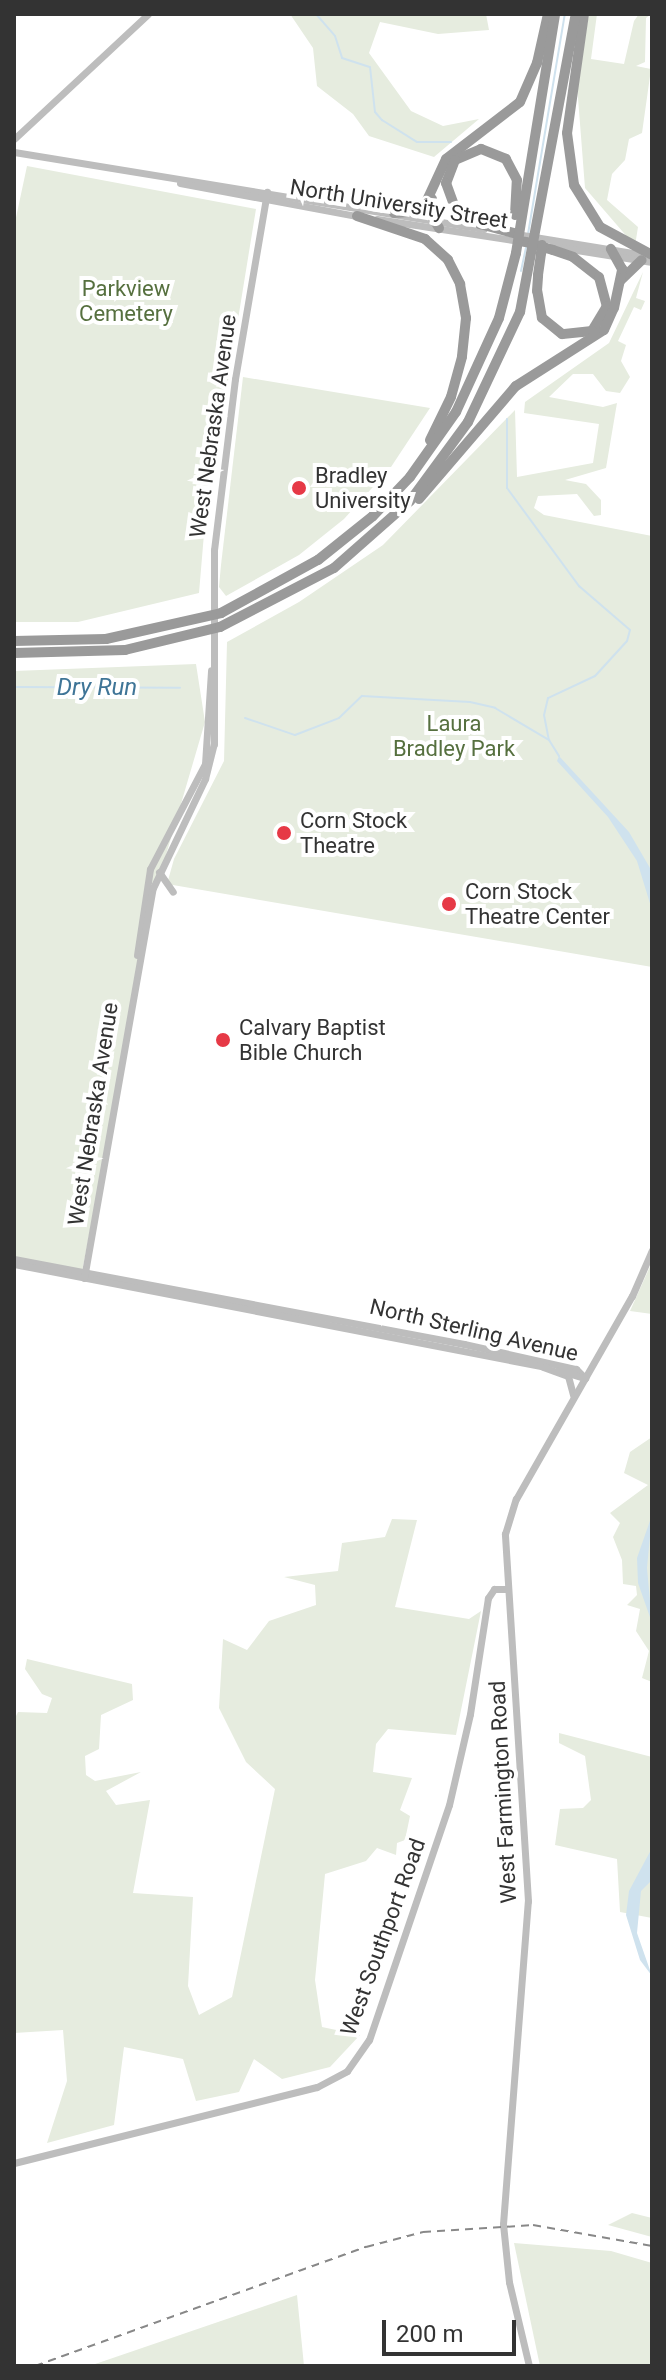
<!DOCTYPE html>
<style>
body{margin:0}
#map{position:relative;width:666px;height:2380px;overflow:hidden;background:#fff;font-family:Roboto,sans-serif}
div>[style]{position:absolute}
[style*='--x']{left:calc(var(--x)*1px);top:calc(var(--y)*1px);width:calc(var(--w)*1px);rotate:calc(var(--a)*1deg)}
.green>*{inset:0;background:#e6ecdf}
.water>*{inset:0;background:#cfe2ee}
.stream>*{height:2px;margin:-1px;padding:0 1px;transform-origin:1px;border-radius:1px;background:#cfe2ee}
.secondary>*{height:7px;margin:-3.5px;padding:0 3.5px;transform-origin:3.5px;border-radius:3.5px;background:#bdbdbd}
.motorway>*{height:10px;margin:-5px;padding:0 5px;transform-origin:5px;border-radius:5px;background:#9a9a9a}
.rail>*{height:2px;margin-top:-1px;transform-origin:0;background:repeating-linear-gradient(90deg,#888 0 8px,transparent 0 14px)}
.dots>*{width:22px;height:22px;translate:-50% -50%;box-sizing:border-box;border:4px solid #fff;border-radius:50%}
span{translate:-50% -50%;white-space:nowrap;text-align:center;line-height:1.15;-webkit-text-stroke:8px #fff;paint-order:stroke}
.street-label{font-size:22px;color:#333}
.park-label{font-size:22px;color:#56703f}
.poi-label{font-size:22px;color:#333}
.left{translate:0 -50%;text-align:left}
.water-label{font-size:24px;color:#3f7597;font-style:italic}
.frame{position:absolute;inset:0;border:16px solid #333;pointer-events:none}
.scale{position:absolute;left:382px;top:2320px;width:134px;height:36px;box-sizing:border-box;border:4px solid #333;border-top:0;padding-left:10px;font-size:24px;line-height:28px;white-space:nowrap;color:#333;-webkit-text-stroke:6px #fff;paint-order:stroke}
</style>
<div id="map">
<div class="green">
<i style="clip-path:polygon(290px 14px,486px 14px,489px 30px,438px 34px,380px 22px,369px 53px,411px 111px,443px 126px,479px 119px,434px 157px,369px 136px,353px 114px,317px 86px,313px 48px)"></i>
<i style="clip-path:polygon(589px 14px,597px 14px,591px 59px,624px 64px,634px 21px,639px 14px,651px 14px,646px 18px,645px 62px,636px 66px,651px 69px,642px 133px,629px 139px,625px 160px,612px 174px,607px 200px,638px 227px,635px 246px,585px 188px,577px 85px)"></i>
<i style="clip-path:polygon(27px 166px,256px 209px,205px 522px,199px 593px,78px 622px,14px 622px,14px 227px)"></i>
<i style="clip-path:polygon(643px 272px,636px 298px,645px 301px,641px 310px,634px 307px,618px 341px,626px 345px,621px 361px,630px 377px,620px 393px,606px 391px,593px 374px,573px 374px,549px 397px,603px 407px,617px 403px,606px 468px,565px 480px,586px 484px,601px 500px,601px 515px,594px 516px,577px 494px,538px 496px,534px 508px,544px 515px,652px 536px,652px 967px,167px 884px,174px 859px,224px 761px,227px 642px,299px 602px,383px 545px,515px 410px,517px 477px,593px 463px,599px 424px,524px 413px,525px 402px,609px 343px)"></i>
<i style="clip-path:polygon(243px 377px,430px 408px,391px 467px,344px 519px,299px 555px,226px 596px,219px 587px,221px 565px)"></i>
<i style="clip-path:polygon(196px 664px,205px 722px,156px 889px,81px 1277px,14px 1266px,14px 671px)"></i>
<i style="clip-path:polygon(652px 1262px,652px 1314px,630px 1311px)"></i>
<i style="clip-path:polygon(652px 1437px,652px 1682px,642px 1678px,649px 1651px,636px 1631px,640px 1609px,627px 1605px,637px 1595px,636px 1586px,623px 1584px,622px 1560px,613px 1537px,620px 1523px,610px 1513px,648px 1485px,624px 1473px,630px 1452px)"></i>
<i style="clip-path:polygon(392px 1519px,417px 1520px,395px 1607px,469px 1619px,481px 1611px,456px 1735px,388px 1729px,376px 1744px,373px 1772px,412px 1778px,400px 1810px,410px 1816px,405px 1840px,397px 1843px,396px 1855px,377px 1848px,366px 1861px,325px 1874px,315px 1980px,322px 2027px,360px 2035px,330px 2067px,282px 2079px,254px 2059px,239px 2092px,196px 2101px,183px 2059px,124px 2047px,114px 2125px,47px 2143px,67px 2081px,63px 2030px,14px 2033px,14px 1720px,18px 1712px,47px 1713px,52px 1698px,42px 1694px,25px 1669px,27px 1659px,132px 1684px,133px 1700px,101px 1715px,99px 1749px,85px 1756px,86px 1775px,95px 1781px,141px 1772px,106px 1791px,116px 1805px,150px 1800px,133px 1893px,193px 1897px,188px 1986px,199px 2015px,232px 1997px,275px 1789px,246px 1762px,219px 1708px,223px 1639px,247px 1650px,269px 1621px,316px 1605px,315px 1585px,284px 1577px,338px 1571px,342px 1543px,385px 1537px)"></i>
<i style="clip-path:polygon(559px 1733px,652px 1757px,652px 1918px,620px 1912px,617px 1859px,555px 1845px,560px 1809px,583px 1808px,591px 1800px,585px 1756px,559px 1743px)"></i>
<i style="clip-path:polygon(632px 2213px,652px 2218px,652px 2237px,608px 2225px)"></i>
<i style="clip-path:polygon(514px 2243px,611px 2251px,652px 2263px,652px 2366px,540px 2366px)"></i>
<i style="clip-path:polygon(297px 2295px,304px 2366px,89px 2366px,104px 2361px)"></i>
</div>
<div class="water">
<i style="clip-path:polygon(559px 756px,629px 832px,650px 868px,652px 910px,637px 861px,608px 817px,557px 761px)"></i>
<i style="clip-path:polygon(652px 1515px,647px 1568px,652px 1623px,638px 1583px,637px 1558px)"></i>
<i style="clip-path:polygon(652px 1848px,652px 1880px,641px 1891px,637px 1933px,652px 1976px,640px 1960px,626px 1915px,629px 1891px)"></i>
</div>
<div class="stream">
<i style="--x:316;--y:14;--w:29;--a:49"></i>
<i style="--x:335;--y:36;--w:23;--a:72"></i>
<i style="--x:342;--y:58;--w:29;--a:18"></i>
<i style="--x:370;--y:67;--w:45;--a:83.7"></i>
<i style="--x:375;--y:112;--w:11;--a:49"></i>
<i style="--x:382;--y:120;--w:41;--a:32.2"></i>
<i style="--x:417;--y:142;--w:34;--a:0"></i>
<i style="--x:528;--y:234;--w:223;--a:-80.5"></i>
<i style="--x:521;--y:271;--w:24;--a:-78"></i>
<i style="--x:507;--y:419;--w:69;--a:90"></i>
<i style="--x:507;--y:488;--w:122;--a:53.7"></i>
<i style="--x:579;--y:586;--w:67;--a:40.8"></i>
<i style="--x:630;--y:630;--w:11;--a:105"></i>
<i style="--x:627;--y:641;--w:47;--a:132.4"></i>
<i style="--x:595;--y:676;--w:52;--a:154.9"></i>
<i style="--x:548;--y:698;--w:17;--a:103"></i>
<i style="--x:544;--y:715;--w:25;--a:79"></i>
<i style="--x:14;--y:687;--w:166;--a:0.3"></i>
<i style="--x:245;--y:718;--w:53;--a:18.8"></i>
<i style="--x:295;--y:735;--w:47;--a:-21.1"></i>
<i style="--x:339;--y:718;--w:32;--a:-44"></i>
<i style="--x:362;--y:696;--w:108;--a:3.2"></i>
<i style="--x:470;--y:702;--w:26;--a:13"></i>
<i style="--x:495;--y:708;--w:63;--a:30.7"></i>
<i style="--x:549;--y:740;--w:19;--a:58"></i>
</div>
<div class="secondary">
<i style="--x:14;--y:139;--w:183;--a:-43"></i>
<i style="--x:14;--y:152;--w:476;--a:9.3"></i>
<i style="--x:180;--y:183;--w:184;--a:10.6"></i>
<i style="--x:377;--y:219;--w:144;--a:8.8"></i>
<i style="--x:516;--y:234;--w:132;--a:9.2"></i>
<i style="--x:551;--y:246;--w:102;--a:9"></i>
<i style="--x:159;--y:872;--w:24;--a:55"></i>
<i style="--x:137;--y:955;--w:87;--a:-81.4"></i>
<i style="--x:150;--y:869;--w:119;--a:-62.4"></i>
<i style="--x:205;--y:764;--w:94;--a:-86.3"></i>
<i style="--x:14;--y:1259;--w:458;--a:10.7"></i>
<i style="--x:464;--y:1344;--w:115;--a:12.6"></i>
<i style="--x:576;--y:1369;--w:13;--a:45"></i>
<i style="--x:14;--y:1264;--w:542;--a:10.96"></i>
<i style="--x:84;--y:1278;--w:396;--a:-80"></i>
<i style="--x:153;--y:888;--w:121;--a:-64.5"></i>
<i style="--x:205;--y:779;--w:36;--a:-76"></i>
<i style="--x:214;--y:744;--w:194;--a:-90"></i>
<i style="--x:214;--y:550;--w:172;--a:-83"></i>
<i style="--x:235;--y:379;--w:190;--a:-80.3"></i>
<i style="--x:543;--y:1367;--w:27;--a:20"></i>
<i style="--x:568;--y:1376;--w:20;--a:75"></i>
<i style="--x:558;--y:1370;--w:28;--a:17"></i>
<i style="--x:14;--y:2163;--w:312;--a:-14.1"></i>
<i style="--x:317;--y:2087;--w:34;--a:-28"></i>
<i style="--x:347;--y:2071;--w:38;--a:-55"></i>
<i style="--x:369;--y:2040;--w:248;--a:-71.2"></i>
<i style="--x:449;--y:1805;--w:93;--a:-77"></i>
<i style="--x:470;--y:1714;--w:117;--a:-81.2"></i>
<i style="--x:488;--y:1598;--w:11;--a:-56"></i>
<i style="--x:494;--y:1589;--w:13;--a:0"></i>
<i style="--x:529;--y:2366;--w:86;--a:-103.4"></i>
<i style="--x:509;--y:2282;--w:58;--a:-95.9"></i>
<i style="--x:503;--y:2224;--w:324;--a:-85.6"></i>
<i style="--x:528;--y:1901;--w:368;--a:-93.6"></i>
<i style="--x:505;--y:1534;--w:37;--a:-73"></i>
<i style="--x:516;--y:1499;--w:234;--a:-60.3"></i>
<i style="--x:632;--y:1296;--w:50;--a:-66.5"></i>
</div>
<div class="motorway">
<i style="--x:584;--y:14;--w:120;--a:98.1"></i>
<i style="--x:567;--y:133;--w:52;--a:82.3"></i>
<i style="--x:574;--y:185;--w:49;--a:58.2"></i>
<i style="--x:600;--y:227;--w:59;--a:28.3"></i>
<i style="--x:432;--y:199;--w:17;--a:90"></i>
<i style="--x:432;--y:216;--w:14;--a:60"></i>
<i style="--x:394;--y:213;--w:28;--a:-4"></i>
<i style="--x:422;--y:211;--w:57;--a:-65.2"></i>
<i style="--x:446;--y:159;--w:93;--a:-37.6"></i>
<i style="--x:520;--y:102;--w:43;--a:-66.4"></i>
<i style="--x:537;--y:63;--w:50;--a:-77.3"></i>
<i style="--x:515;--y:215;--w:35;--a:-87"></i>
<i style="--x:517;--y:180;--w:24;--a:-118"></i>
<i style="--x:506;--y:159;--w:27;--a:-158"></i>
<i style="--x:481;--y:149;--w:28;--a:157"></i>
<i style="--x:455;--y:160;--w:25;--a:111"></i>
<i style="--x:446;--y:183;--w:27;--a:70"></i>
<i style="--x:455;--y:208;--w:30;--a:33"></i>
<i style="--x:480;--y:224;--w:39;--a:15"></i>
<i style="--x:357;--y:216;--w:72;--a:18.7"></i>
<i style="--x:425;--y:239;--w:31;--a:42"></i>
<i style="--x:448;--y:260;--w:27;--a:63"></i>
<i style="--x:460;--y:284;--w:35;--a:80"></i>
<i style="--x:466;--y:318;--w:39;--a:96"></i>
<i style="--x:462;--y:357;--w:41;--a:105.4"></i>
<i style="--x:451;--y:397;--w:48;--a:116"></i>
<i style="--x:519;--y:241;--w:7;--a:8"></i>
<i style="--x:526;--y:242;--w:21;--a:17"></i>
<i style="--x:546;--y:248;--w:7;--a:16"></i>
<i style="--x:553;--y:250;--w:21;--a:19"></i>
<i style="--x:573;--y:257;--w:33;--a:38"></i>
<i style="--x:599;--y:277;--w:30;--a:75"></i>
<i style="--x:607;--y:306;--w:29;--a:121"></i>
<i style="--x:592;--y:331;--w:30;--a:174"></i>
<i style="--x:562;--y:334;--w:26;--a:-141"></i>
<i style="--x:542;--y:318;--w:27;--a:-100"></i>
<i style="--x:537;--y:291;--w:16;--a:-86"></i>
<i style="--x:538;--y:275;--w:22;--a:-82"></i>
<i style="--x:541;--y:253;--w:8;--a:-83"></i>
<i style="--x:620;--y:281;--w:30;--a:-44"></i>
<i style="--x:419;--y:499;--w:149;--a:-49.4"></i>
<i style="--x:516;--y:386;--w:104;--a:-32.5"></i>
<i style="--x:604;--y:330;--w:24;--a:-66"></i>
<i style="--x:614;--y:308;--w:40;--a:-78"></i>
<i style="--x:622;--y:269;--w:23;--a:-119"></i>
<i style="--x:14;--y:641;--w:92;--a:-1.2"></i>
<i style="--x:106;--y:639;--w:118;--a:-12.7"></i>
<i style="--x:221;--y:613;--w:111;--a:-28.7"></i>
<i style="--x:318;--y:560;--w:70;--a:-38.7"></i>
<i style="--x:373;--y:516;--w:54;--a:-46.5"></i>
<i style="--x:410;--y:477;--w:80;--a:-54.7"></i>
<i style="--x:456;--y:412;--w:103;--a:-65.4"></i>
<i style="--x:499;--y:318;--w:67;--a:-75.3"></i>
<i style="--x:516;--y:253;--w:242;--a:-80.7"></i>
<i style="--x:14;--y:653;--w:111;--a:-1.5"></i>
<i style="--x:125;--y:650;--w:98;--a:-13.6"></i>
<i style="--x:220;--y:627;--w:128;--a:-27.4"></i>
<i style="--x:334;--y:568;--w:101;--a:-41.4"></i>
<i style="--x:410;--y:501;--w:98;--a:-53.7"></i>
<i style="--x:468;--y:422;--w:122;--a:-64.7"></i>
<i style="--x:520;--y:312;--w:303;--a:-79.4"></i>
</div>
<div class="rail">
<i style="--x:35;--y:2366;--w:352;--a:-19.8"></i>
<i style="--x:366;--y:2247;--w:59;--a:-14.7"></i>
<i style="--x:423;--y:2232;--w:110;--a:-3.6"></i>
<i style="--x:533;--y:2225;--w:121;--a:10"></i>
</div>
<div class="dots">
<i style="left:299px;top:488px;background:#e63946"></i>
<i style="left:284px;top:833px;background:#e63946"></i>
<i style="left:449px;top:904px;background:#e63946"></i>
<i style="left:223px;top:1040px;background:#e63946"></i>
</div>
<div class="street-label">
<span style="left:399px;top:204px;rotate:9deg">North University Street</span>
<span style="left:213px;top:426px;rotate:-82deg">West Nebraska Avenue</span>
<span style="left:93px;top:1114px;rotate:-81deg">West Nebraska Avenue</span>
<span style="left:474px;top:1330px;rotate:13deg">North Sterling Avenue</span>
<span style="left:503px;top:1792px;rotate:-93deg">West Farmington Road</span>
<span style="left:383px;top:1937px;rotate:-70deg">West Southport Road</span>
</div>
<div class="park-label">
<span style="left:126px;top:301px">Parkview<br>Cemetery</span>
<span style="left:454px;top:736px">Laura<br>Bradley Park</span>
</div>
<div class="poi-label">
<span class="left" style="left:315px;top:488px">Bradley<br>University</span>
<span class="left" style="left:300px;top:833px">Corn Stock<br>Theatre</span>
<span class="left" style="left:465px;top:904px">Corn Stock<br>Theatre Center</span>
<span class="left" style="left:239px;top:1040px">Calvary Baptist<br>Bible Church</span>
</div>
<div class="water-label">
<span style="left:97px;top:688px">Dry Run</span>
</div>
<div class="frame"></div>
<div class="scale">200 m</div>
</div>
